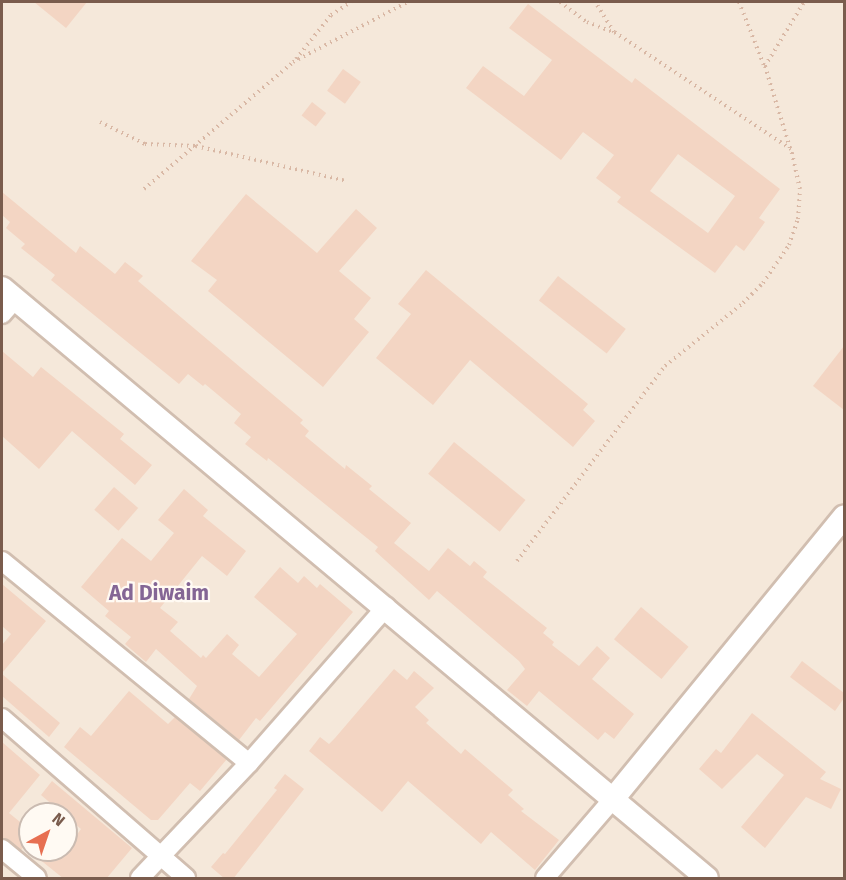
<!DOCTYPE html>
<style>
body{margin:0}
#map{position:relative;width:846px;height:880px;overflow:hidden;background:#fdf6ec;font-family:"Fira Sans",sans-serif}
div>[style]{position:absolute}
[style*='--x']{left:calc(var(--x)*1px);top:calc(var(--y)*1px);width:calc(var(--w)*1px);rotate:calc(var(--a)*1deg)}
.residential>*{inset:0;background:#f5e8da}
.building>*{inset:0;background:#f3d5c3;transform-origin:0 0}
.path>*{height:4px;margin-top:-2px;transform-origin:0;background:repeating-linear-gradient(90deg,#d9b8a5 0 1.5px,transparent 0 6px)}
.roads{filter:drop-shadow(2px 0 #d1beb0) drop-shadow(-2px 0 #d1beb0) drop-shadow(0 2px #d1beb0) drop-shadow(0 -2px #d1beb0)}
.minor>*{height:18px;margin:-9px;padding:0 9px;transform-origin:9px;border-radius:9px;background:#fff}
.tertiary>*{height:22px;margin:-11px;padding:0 11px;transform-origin:11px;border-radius:11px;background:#fff}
span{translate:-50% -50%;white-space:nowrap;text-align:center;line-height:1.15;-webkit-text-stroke:4.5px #fffaf3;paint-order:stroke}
.quarter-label{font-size:21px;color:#846695;font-weight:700}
.frame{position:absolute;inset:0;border:3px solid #7a5c4d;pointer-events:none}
.north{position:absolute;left:18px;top:802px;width:60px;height:60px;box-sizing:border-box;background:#fffaf3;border:2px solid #cabbb1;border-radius:50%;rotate:40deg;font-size:16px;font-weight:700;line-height:24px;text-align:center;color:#7a5c4d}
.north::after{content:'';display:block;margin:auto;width:21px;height:27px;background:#e76f51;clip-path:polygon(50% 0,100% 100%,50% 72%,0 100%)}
</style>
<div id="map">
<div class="residential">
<i style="clip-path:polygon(evenodd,2px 2px,844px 2px,844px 878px,2px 878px,2px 2px,30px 814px,66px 814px,66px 850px,30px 850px,30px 814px)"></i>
</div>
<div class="building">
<i style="clip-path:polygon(34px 2px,87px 2px,66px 28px)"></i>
<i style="clip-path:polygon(evenodd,528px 4px,632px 83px,635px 78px,780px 189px,759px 218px,765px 222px,744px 251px,736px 245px,715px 273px,617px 202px,621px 197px,596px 178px,614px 155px,583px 132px,561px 160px,466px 88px,483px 66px,524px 96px,552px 60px,509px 28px,528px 4px,678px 154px,735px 196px,708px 233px,650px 191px,678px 154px)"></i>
<i style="left:343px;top:69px;width:22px;height:27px;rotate:36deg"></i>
<i style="left:312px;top:102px;width:18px;height:17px;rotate:38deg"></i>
<i style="clip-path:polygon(2px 192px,76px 253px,80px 246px,115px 274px,125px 262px,143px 276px,138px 281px,303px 420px,300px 423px,309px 431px,305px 436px,345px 469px,346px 465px,372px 486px,369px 489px,411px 523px,394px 543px,429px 571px,448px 548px,470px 566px,474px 561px,487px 572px,483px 577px,547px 628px,543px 633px,554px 642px,552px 645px,579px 666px,597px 646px,610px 658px,592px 679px,634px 714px,614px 739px,605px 732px,598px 740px,539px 691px,527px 706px,507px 690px,525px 669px,519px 661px,437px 591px,429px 600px,375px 551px,378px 547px,268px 458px,267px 461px,245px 444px,251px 437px,234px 423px,241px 414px,205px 384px,203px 386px,188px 374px,179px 384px,51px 280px,55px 275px,21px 248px,25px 244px,6px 228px,10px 222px,2px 215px)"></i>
<i style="clip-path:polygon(246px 194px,317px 253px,356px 209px,377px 228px,339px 271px,371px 298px,354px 319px,369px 332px,323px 387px,208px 291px,217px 280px,191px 261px)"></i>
<i style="clip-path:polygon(426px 270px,588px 404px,583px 410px,595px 421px,573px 447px,470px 360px,433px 405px,376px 358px,411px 314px,398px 304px)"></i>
<i style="left:558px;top:276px;width:86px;height:31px;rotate:38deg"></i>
<i style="clip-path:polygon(844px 346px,844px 410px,813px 386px)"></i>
<i style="clip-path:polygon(2px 351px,33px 377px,41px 367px,124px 434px,120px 439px,152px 465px,135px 485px,72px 431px,39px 469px,2px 436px)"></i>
<i style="left:454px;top:442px;width:92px;height:41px;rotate:39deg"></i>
<i style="left:114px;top:487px;width:32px;height:30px;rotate:41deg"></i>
<i style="clip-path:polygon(184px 489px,208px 510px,203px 516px,246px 551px,227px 576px,202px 556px,160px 608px,178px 622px,170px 631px,201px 658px,203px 655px,206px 658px,227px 634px,239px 645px,232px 654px,259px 677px,297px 634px,254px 597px,280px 567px,298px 583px,304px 576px,317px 588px,320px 584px,353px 612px,260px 721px,256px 718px,239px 740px,189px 699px,197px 686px,156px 649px,146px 662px,125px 644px,131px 637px,105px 616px,109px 611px,81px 587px,122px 538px,151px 561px,174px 533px,158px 520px)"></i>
<i style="clip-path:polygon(2px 584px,46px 621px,2px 673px,2px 645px,11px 634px,2px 626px)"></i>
<i style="left:641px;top:607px;width:62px;height:42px;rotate:40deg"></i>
<i style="clip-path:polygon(802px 661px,844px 693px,844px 698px,835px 711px,790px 677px)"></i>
<i style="clip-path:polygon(394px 669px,407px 680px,414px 671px,434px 688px,415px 707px,429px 720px,426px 723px,461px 754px,465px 749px,513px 790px,508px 795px,524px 809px,521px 811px,559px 840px,535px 870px,491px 832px,481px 844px,408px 781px,382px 812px,309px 751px,320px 737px,329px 744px,335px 738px)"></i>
<i style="clip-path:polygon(2px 674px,60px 723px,49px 737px,2px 696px)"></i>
<i style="clip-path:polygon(129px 691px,168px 724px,175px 717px,227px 759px,200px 791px,190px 783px,158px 820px,151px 820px,64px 747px,80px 727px,91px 736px)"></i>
<i style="clip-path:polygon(752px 713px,826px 772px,820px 779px,841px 789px,831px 809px,806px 797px,765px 848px,741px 827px,784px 775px,757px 754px,722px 789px,699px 769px,716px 749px,721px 753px)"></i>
<i style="clip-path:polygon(2px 742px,40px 775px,9px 813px,30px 830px,30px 839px,21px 850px,2px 838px)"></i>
<i style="clip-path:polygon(285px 774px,304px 789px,233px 879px,225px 879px,211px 867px,223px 853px,225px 854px,277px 790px,274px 788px)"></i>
<i style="clip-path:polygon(52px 781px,132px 848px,106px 879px,64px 879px,28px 850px,66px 850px,81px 829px,41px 795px)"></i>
</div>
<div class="path">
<i style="--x:560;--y:2;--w:34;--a:37"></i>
<i style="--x:587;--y:22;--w:28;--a:21"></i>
<i style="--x:739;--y:2;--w:71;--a:68.5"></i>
<i style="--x:296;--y:59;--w:56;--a:-51.5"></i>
<i style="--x:331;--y:15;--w:24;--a:-33"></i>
<i style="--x:100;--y:122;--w:50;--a:26.1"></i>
<i style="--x:145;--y:144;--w:51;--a:2.2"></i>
<i style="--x:196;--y:146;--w:154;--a:13.1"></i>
<i style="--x:790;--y:148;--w:86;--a:-107"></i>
<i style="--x:765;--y:66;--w:75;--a:-58.6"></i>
<i style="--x:144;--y:189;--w:196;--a:-40.4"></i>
<i style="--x:293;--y:62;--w:130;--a:-27.6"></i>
<i style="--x:517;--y:561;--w:245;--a:-52.8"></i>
<i style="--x:665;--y:366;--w:100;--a:-38.9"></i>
<i style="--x:743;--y:303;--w:28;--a:-45"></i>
<i style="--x:763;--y:283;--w:46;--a:-55.6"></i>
<i style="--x:789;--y:245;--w:28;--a:-71"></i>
<i style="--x:798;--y:219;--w:30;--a:-86"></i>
<i style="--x:800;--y:189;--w:41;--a:-102.7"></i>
<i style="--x:791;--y:149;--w:212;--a:-146.5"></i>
<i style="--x:614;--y:32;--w:36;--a:-122"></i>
</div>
<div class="roads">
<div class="minor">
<i style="--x:2;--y:314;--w:20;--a:-49"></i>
<i style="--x:2;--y:561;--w:319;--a:39.3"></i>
<i style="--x:2;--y:718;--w:244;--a:41"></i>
<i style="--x:2;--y:849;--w:45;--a:39.6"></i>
<i style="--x:140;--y:878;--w:158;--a:-46.5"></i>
<i style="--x:249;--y:763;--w:208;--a:-48.7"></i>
<i style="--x:545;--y:878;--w:104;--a:-49.3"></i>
</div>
<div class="tertiary">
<i style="--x:2;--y:288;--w:919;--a:39.93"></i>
<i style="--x:613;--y:799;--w:365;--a:-50.7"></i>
</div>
</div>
<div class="quarter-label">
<span style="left:159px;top:593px">Ad Diwaim</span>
</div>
<div class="frame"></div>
<div class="north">N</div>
</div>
